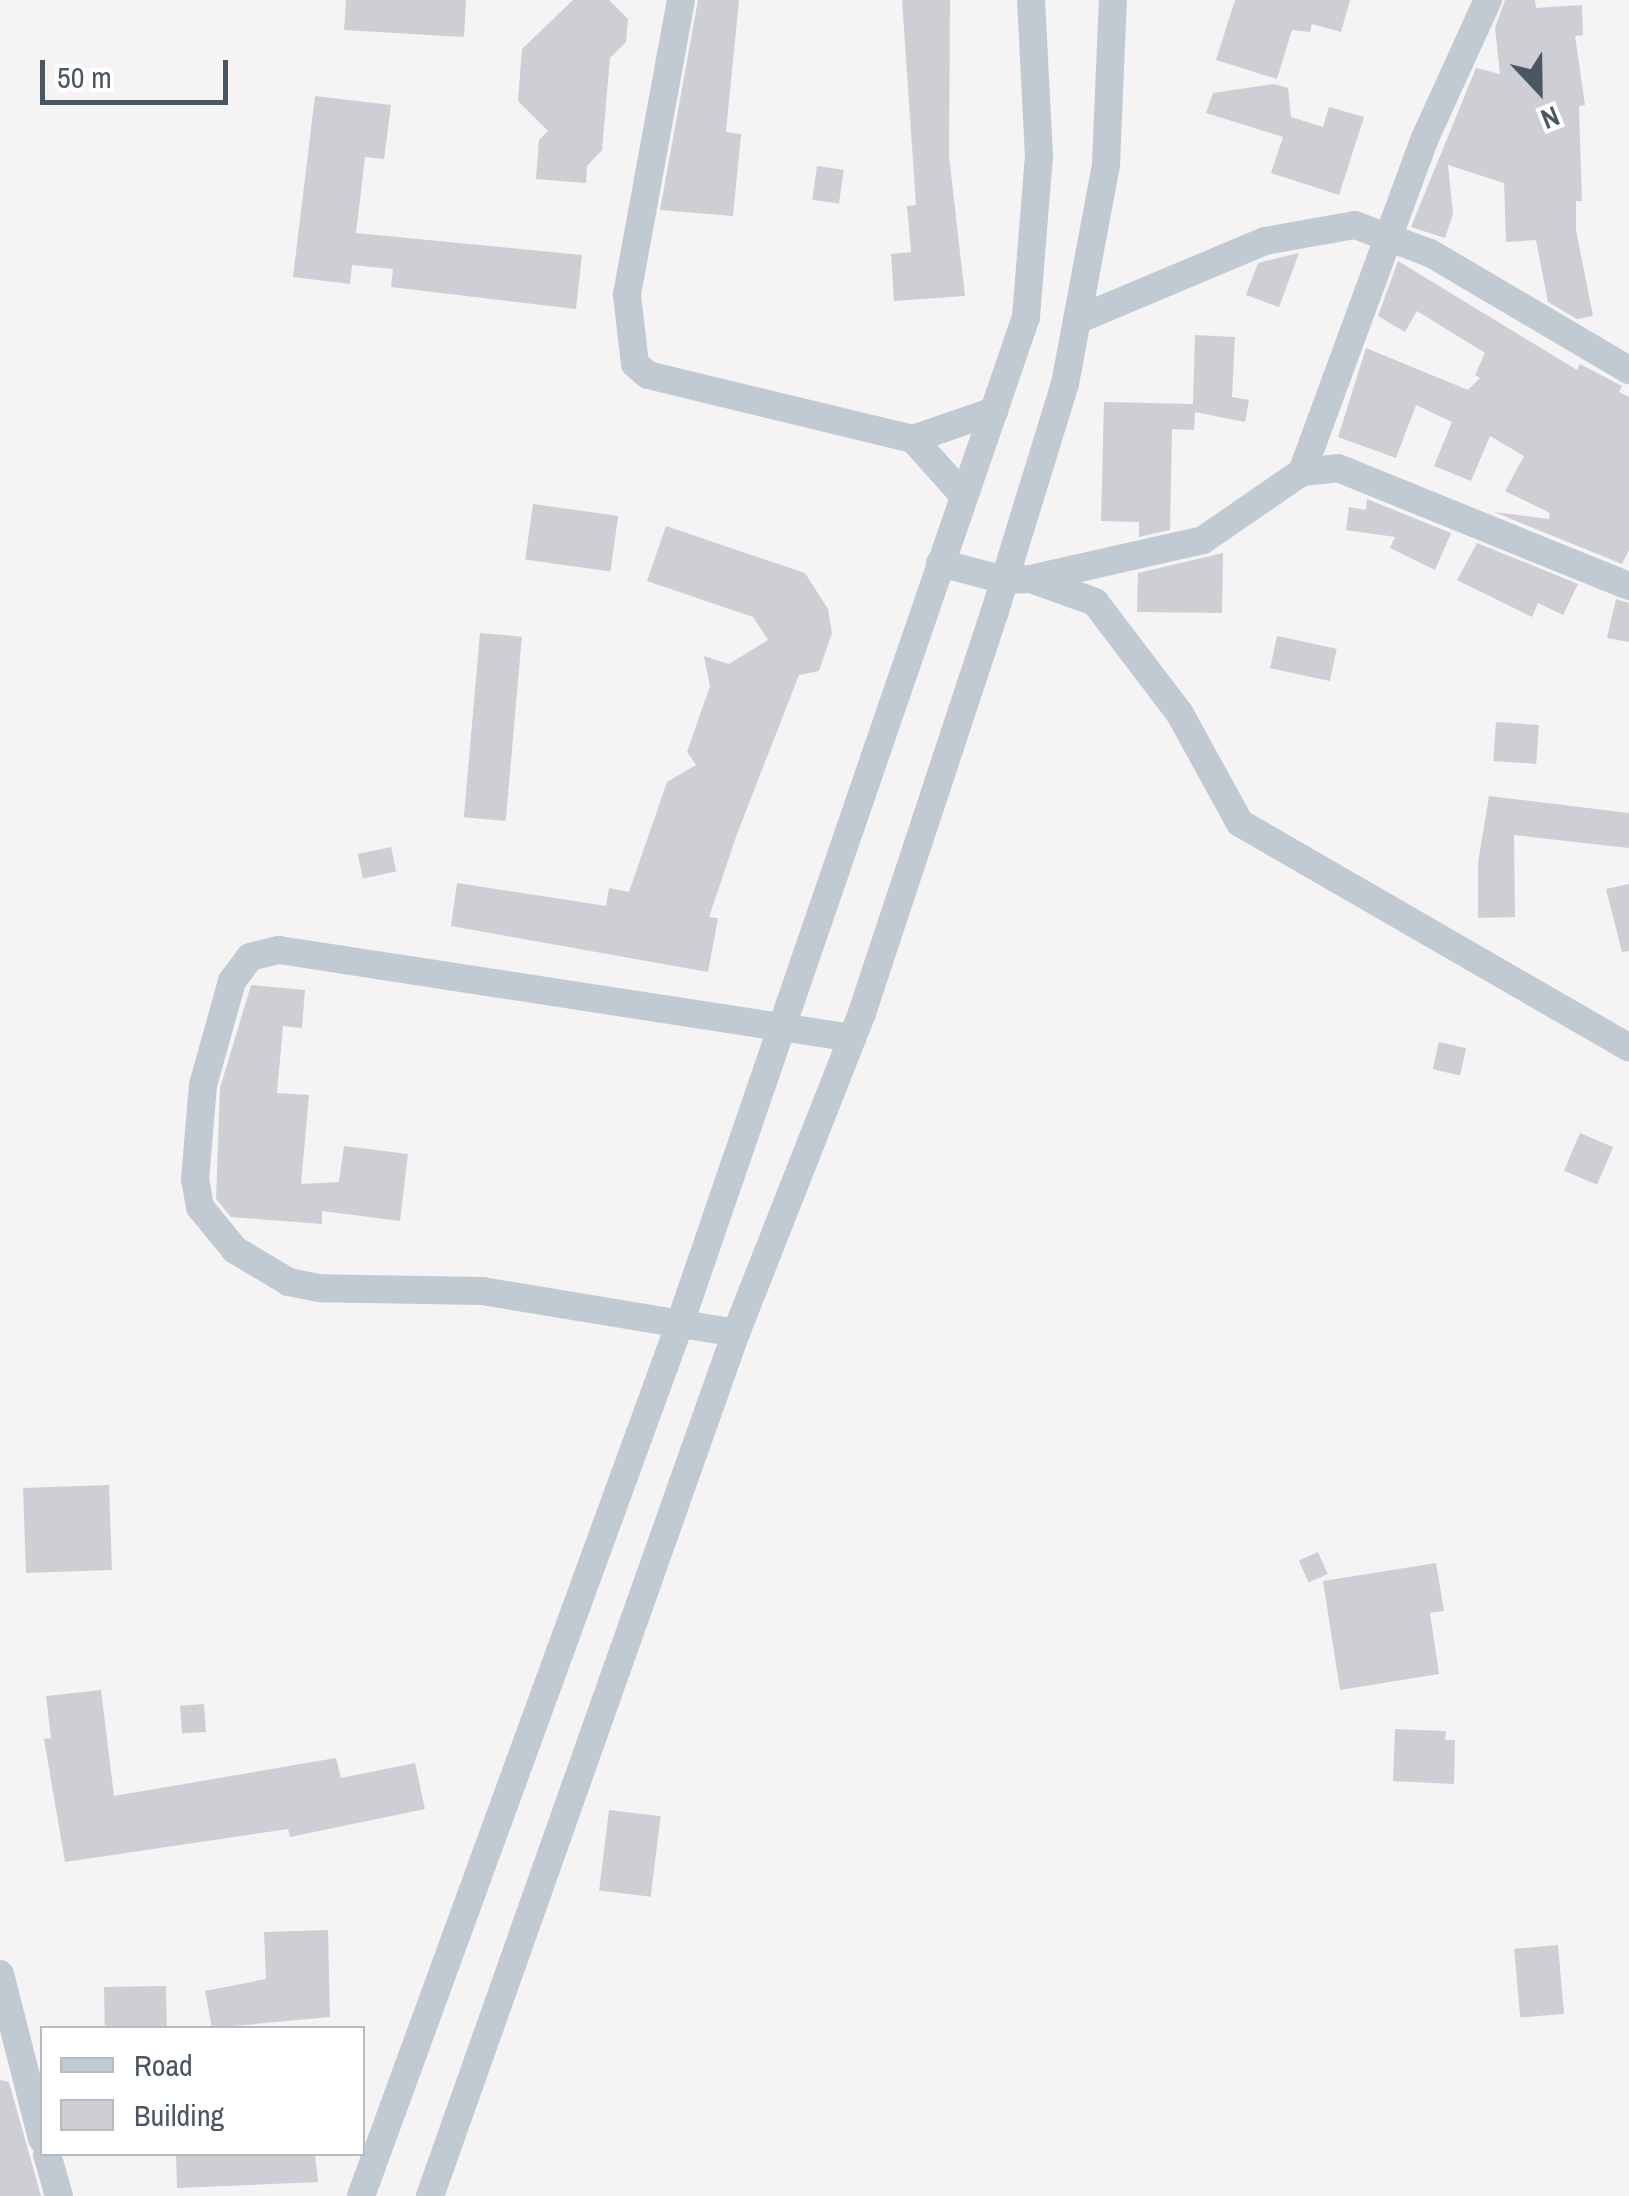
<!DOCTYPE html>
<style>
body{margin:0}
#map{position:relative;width:1629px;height:2196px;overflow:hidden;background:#f5f3f3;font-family:"Archivo Narrow",sans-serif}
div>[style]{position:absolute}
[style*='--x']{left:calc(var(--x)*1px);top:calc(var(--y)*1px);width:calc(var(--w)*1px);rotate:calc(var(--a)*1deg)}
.building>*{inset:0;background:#cdcfd5;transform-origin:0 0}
.street>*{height:28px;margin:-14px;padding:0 14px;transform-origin:14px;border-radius:14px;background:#c1cad2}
span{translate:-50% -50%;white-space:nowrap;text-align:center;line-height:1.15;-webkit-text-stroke:8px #fff;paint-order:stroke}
.legend{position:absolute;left:40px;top:2026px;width:325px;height:130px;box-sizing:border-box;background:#fff;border:2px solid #b7bbc0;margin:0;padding:12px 18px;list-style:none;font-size:30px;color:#4a5661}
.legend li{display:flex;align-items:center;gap:20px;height:50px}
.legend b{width:50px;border:2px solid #b7bbc0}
.north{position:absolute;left:1489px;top:40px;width:100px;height:100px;-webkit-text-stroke:8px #fff;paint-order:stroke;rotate:158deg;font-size:28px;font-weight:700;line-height:40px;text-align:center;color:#4a5661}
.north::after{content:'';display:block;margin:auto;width:35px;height:45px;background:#4a5661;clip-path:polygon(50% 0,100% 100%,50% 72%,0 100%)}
.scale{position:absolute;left:40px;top:60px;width:188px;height:45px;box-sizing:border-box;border:5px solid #4a5661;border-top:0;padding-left:12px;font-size:30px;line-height:35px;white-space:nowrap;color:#4a5661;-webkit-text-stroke:8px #fff;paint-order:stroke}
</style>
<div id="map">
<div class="building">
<i style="clip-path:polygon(346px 0,466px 0,464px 37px,344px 30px)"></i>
<i style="clip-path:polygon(573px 0,609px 0,628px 19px,626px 42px,610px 58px,602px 150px,587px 166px,586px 183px,536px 179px,539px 140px,548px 131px,518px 101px,522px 49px)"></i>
<i style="clip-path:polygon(698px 0,739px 0,726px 132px,741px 134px,733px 216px,660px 210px)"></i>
<i style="clip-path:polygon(902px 0,950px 0,949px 156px,965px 296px,894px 301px,891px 254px,911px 252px,907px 206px,916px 205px)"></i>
<i style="clip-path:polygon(1235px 0,1350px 0,1341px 32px,1312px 24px,1310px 32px,1292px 30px,1277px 79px,1216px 60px)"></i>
<i style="clip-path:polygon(1505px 0,1535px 0,1536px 8px,1582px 5px,1583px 35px,1575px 36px,1585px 105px,1579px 106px,1582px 201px,1576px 201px,1576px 230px,1593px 316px,1577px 319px,1548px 302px,1536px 240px,1506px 242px,1504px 183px,1448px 165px,1453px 214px,1445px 238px,1411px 227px,1476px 68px,1500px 74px,1495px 28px)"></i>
<i style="clip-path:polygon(1274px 84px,1288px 88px,1291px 117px,1323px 127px,1329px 107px,1364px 117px,1339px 195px,1271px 173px,1283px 137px,1206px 113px,1213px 93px)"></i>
<i style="clip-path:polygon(315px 96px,391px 105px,384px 159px,365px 157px,356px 233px,582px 255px,576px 309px,391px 287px,393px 269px,352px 265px,350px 284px,293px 277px)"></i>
<i style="left:817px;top:166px;width:27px;height:34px;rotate:8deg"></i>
<i style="clip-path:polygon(1299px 253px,1279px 307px,1246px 295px,1258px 263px)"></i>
<i style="clip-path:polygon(1398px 261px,1577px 370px,1580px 364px,1622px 386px,1619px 392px,1629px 397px,1629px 550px,1622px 564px,1494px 512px,1549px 519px,1550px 513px,1505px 491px,1524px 456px,1490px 436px,1471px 481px,1434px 466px,1452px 422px,1416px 405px,1396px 458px,1338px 437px,1366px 348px,1468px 390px,1480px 378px,1475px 375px,1485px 353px,1417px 311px,1405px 332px,1378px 316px)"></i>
<i style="clip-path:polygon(1195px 335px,1235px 337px,1232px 397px,1249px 400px,1245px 422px,1195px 412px,1194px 430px,1172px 429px,1170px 530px,1139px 537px,1139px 522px,1101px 521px,1104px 402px,1193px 404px)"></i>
<i style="clip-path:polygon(1367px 499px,1451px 533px,1435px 570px,1390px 548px,1395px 537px,1346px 530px,1349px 507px,1366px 510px)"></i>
<i style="left:533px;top:504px;width:86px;height:56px;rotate:8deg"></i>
<i style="clip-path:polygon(666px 526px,805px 573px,828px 609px,832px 633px,819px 671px,799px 675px,737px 834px,709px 917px,718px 918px,708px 972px,451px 926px,457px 883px,606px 906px,609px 888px,629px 892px,667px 782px,696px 765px,687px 752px,710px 686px,704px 656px,729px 664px,768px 640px,753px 617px,647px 581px)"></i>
<i style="clip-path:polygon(1477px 543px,1578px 584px,1563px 615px,1538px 603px,1532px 617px,1457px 580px)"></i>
<i style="clip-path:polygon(1223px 553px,1222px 613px,1137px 612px,1138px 573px)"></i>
<i style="clip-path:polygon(1616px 599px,1629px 603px,1629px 642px,1607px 638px)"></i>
<i style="left:480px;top:633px;width:42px;height:185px;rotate:5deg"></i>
<i style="left:1277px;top:636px;width:61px;height:33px;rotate:12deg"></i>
<i style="left:1496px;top:722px;width:43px;height:39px;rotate:4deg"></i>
<i style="clip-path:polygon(1489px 796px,1629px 813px,1629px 848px,1514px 835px,1515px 917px,1478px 918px,1478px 863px)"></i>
<i style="left:391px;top:847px;width:25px;height:34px;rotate:78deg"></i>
<i style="clip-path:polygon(1629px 884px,1629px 951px,1622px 952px,1606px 889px)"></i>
<i style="clip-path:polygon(251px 985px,305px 990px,302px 1028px,283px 1026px,277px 1093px,309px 1095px,301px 1184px,339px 1182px,344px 1146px,408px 1154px,400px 1221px,322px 1211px,322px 1224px,231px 1217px,216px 1199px,220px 1088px)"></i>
<i style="left:1439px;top:1042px;width:28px;height:28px;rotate:13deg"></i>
<i style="left:1580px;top:1133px;width:36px;height:41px;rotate:23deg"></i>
<i style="left:109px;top:1485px;width:85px;height:86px;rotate:88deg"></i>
<i style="left:1318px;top:1552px;width:24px;height:21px;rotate:66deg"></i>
<i style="clip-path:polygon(1436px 1563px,1444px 1611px,1430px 1613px,1439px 1674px,1340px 1690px,1323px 1581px)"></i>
<i style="clip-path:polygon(101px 1690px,114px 1796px,336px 1758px,341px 1778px,415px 1763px,425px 1809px,290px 1837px,288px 1829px,65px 1862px,44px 1739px,51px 1738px,46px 1696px)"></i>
<i style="left:204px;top:1704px;width:28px;height:24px;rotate:86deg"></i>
<i style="clip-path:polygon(1395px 1729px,1446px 1731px,1445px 1740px,1455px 1740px,1454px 1784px,1393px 1781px)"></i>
<i style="left:609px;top:1810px;width:52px;height:81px;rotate:7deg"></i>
<i style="clip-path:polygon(328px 1930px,330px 2017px,212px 2028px,205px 1991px,266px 1979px,264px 1932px)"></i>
<i style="left:1558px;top:1945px;width:69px;height:44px;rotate:85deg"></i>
<i style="left:166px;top:1986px;width:42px;height:62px;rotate:89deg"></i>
<i style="clip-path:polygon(0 2080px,9px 2082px,41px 2196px,0 2196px)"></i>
<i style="clip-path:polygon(176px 2154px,315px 2154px,318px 2182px,177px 2188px)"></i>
</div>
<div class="street">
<i style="--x:681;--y:0;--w:300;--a:100.4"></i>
<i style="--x:627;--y:295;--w:69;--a:83.4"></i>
<i style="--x:635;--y:364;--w:17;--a:40"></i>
<i style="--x:648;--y:375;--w:273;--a:13.6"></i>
<i style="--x:913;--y:439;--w:75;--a:48.2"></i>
<i style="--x:1077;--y:320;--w:204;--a:-22.8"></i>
<i style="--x:1265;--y:241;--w:91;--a:-10.1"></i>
<i style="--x:1355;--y:225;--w:80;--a:20.5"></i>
<i style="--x:1430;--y:253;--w:231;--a:30.5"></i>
<i style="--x:913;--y:439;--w:86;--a:-19.1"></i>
<i style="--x:1302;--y:472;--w:356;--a:-69.8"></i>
<i style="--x:1425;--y:138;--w:152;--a:-65.5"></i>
<i style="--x:940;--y:563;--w:67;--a:14.7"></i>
<i style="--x:1005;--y:580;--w:26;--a:-2"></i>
<i style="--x:1031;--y:579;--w:68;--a:19.8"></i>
<i style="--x:1095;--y:602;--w:141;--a:52.8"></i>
<i style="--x:1180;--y:714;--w:124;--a:61.2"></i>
<i style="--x:1240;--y:823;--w:449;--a:30"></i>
<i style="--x:1035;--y:578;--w:172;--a:-12.7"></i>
<i style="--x:1203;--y:540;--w:120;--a:-34.5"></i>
<i style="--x:1302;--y:472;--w:36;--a:-6"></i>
<i style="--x:1338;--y:468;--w:314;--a:22.1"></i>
<i style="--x:736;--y:1333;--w:256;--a:-170.6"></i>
<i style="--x:483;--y:1291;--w:164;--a:-179"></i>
<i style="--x:319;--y:1288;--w:31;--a:-169"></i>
<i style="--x:289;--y:1282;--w:63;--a:-149.3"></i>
<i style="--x:235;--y:1250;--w:55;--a:-129.1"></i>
<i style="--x:200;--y:1207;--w:27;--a:-100"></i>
<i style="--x:195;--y:1180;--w:95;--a:-85.2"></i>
<i style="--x:203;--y:1085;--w:108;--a:-74.4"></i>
<i style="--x:232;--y:981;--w:30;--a:-53"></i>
<i style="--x:250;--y:957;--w:30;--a:-14"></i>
<i style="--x:279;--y:950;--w:580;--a:8.73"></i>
<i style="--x:0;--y:1974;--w:170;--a:75.7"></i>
<i style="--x:47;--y:2154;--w:44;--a:74.1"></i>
<i style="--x:361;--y:2196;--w:926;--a:-69.92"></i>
<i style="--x:679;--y:1326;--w:1067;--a:-71.02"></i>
<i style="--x:1026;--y:317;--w:161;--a:-85.4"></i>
<i style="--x:1039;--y:157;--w:157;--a:-92.9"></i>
<i style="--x:430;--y:2196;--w:916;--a:-70.48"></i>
<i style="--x:736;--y:1333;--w:344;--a:-68.5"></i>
<i style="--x:862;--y:1013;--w:423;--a:-71.7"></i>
<i style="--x:995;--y:611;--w:238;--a:-72.9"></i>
<i style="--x:1065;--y:384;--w:224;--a:-79.4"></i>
<i style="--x:1106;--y:164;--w:164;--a:-87.6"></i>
</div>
<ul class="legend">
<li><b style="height:12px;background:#c1cad2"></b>Road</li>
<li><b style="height:28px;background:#cdcfd5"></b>Building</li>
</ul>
<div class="north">N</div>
<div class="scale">50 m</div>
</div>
